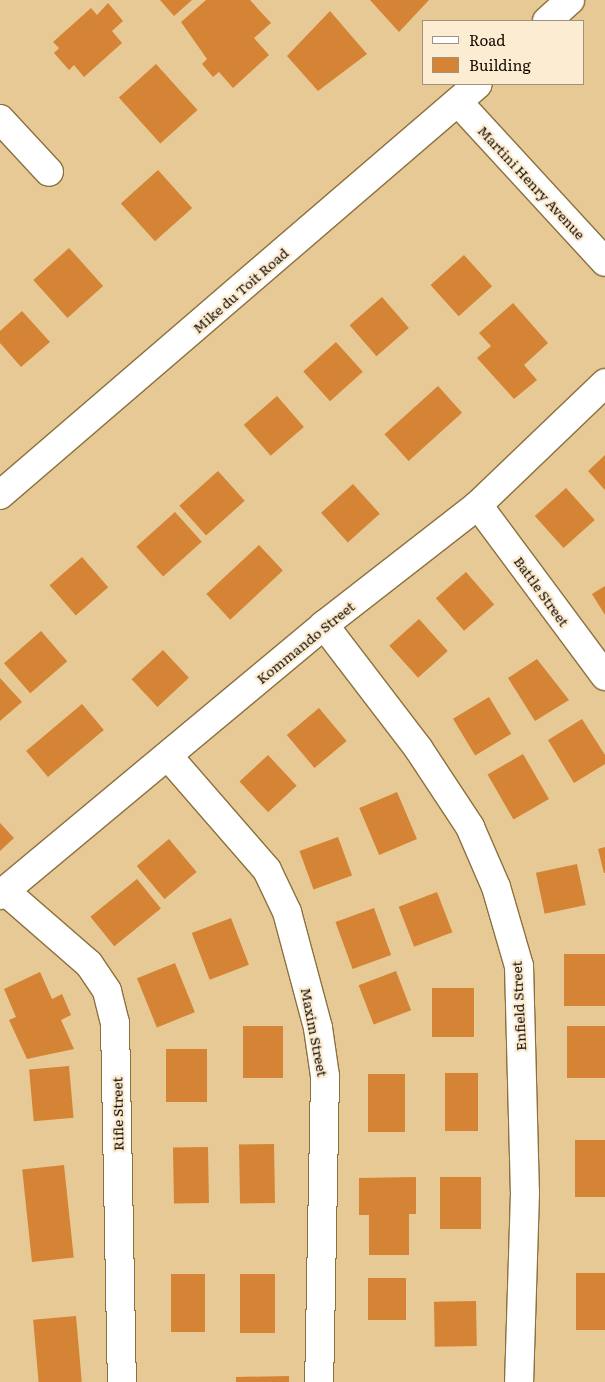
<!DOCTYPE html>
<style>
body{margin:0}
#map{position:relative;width:605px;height:1382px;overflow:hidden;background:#e7c995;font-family:Literata,serif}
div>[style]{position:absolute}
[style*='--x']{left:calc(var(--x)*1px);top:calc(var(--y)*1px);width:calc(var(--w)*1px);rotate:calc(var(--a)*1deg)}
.building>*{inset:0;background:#d48434;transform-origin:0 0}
.roads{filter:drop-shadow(1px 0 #8c713f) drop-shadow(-1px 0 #8c713f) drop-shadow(0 1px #8c713f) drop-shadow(0 -1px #8c713f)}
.minor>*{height:28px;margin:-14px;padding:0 14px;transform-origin:14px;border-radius:14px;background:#fff}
span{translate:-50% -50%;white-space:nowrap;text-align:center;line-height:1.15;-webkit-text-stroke:4.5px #fbecd2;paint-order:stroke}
.street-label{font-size:14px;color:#140a00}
.legend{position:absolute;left:422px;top:20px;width:162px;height:65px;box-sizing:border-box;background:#fbecd2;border:1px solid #9f927e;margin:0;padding:6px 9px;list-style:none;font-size:15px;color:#140a00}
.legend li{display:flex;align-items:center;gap:10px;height:25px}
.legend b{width:25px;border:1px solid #9f927e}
</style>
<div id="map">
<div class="building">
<i style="clip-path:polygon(160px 0,192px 0,174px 16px)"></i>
<i style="clip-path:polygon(206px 0,250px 0,271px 23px,254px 38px,269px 55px,233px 88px,219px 72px,213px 77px,202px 64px,207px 59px,181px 22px)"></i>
<i style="clip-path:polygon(370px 0,429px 0,399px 32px)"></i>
<i style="clip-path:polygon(108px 3px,123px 21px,112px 31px,122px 43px,84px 77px,74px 65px,69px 70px,54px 53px,59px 48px,53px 42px,91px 8px,97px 15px)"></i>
<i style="clip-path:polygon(330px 11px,367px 54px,318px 91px,287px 56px)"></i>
<i style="left:156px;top:64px;width:62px;height:50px;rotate:48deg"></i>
<i style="left:158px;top:170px;width:51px;height:50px;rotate:48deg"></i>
<i style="left:69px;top:248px;width:51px;height:48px;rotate:48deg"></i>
<i style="left:464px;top:255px;width:42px;height:45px;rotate:48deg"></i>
<i style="left:382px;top:297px;width:41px;height:43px;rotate:49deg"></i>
<i style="clip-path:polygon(513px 303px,548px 343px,524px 365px,537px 380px,514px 399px,477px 358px,491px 346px,479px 333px)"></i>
<i style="clip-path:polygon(22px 311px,50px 342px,21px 367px,0 343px,0 331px)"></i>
<i style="left:336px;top:342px;width:40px;height:44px;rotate:48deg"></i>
<i style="left:438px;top:386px;width:36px;height:72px;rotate:48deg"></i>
<i style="left:277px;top:396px;width:41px;height:44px;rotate:49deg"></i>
<i style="clip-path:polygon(605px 455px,605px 490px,588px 471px)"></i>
<i style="left:218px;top:471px;width:40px;height:52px;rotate:48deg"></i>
<i style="left:353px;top:484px;width:40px;height:43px;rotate:48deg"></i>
<i style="left:566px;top:488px;width:43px;height:42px;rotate:48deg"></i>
<i style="left:175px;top:512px;width:40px;height:52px;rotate:48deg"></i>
<i style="left:259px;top:545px;width:35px;height:72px;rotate:47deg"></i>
<i style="left:82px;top:557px;width:40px;height:43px;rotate:49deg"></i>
<i style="left:466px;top:572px;width:43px;height:40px;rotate:49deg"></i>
<i style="clip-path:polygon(605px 586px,605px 615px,592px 594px)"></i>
<i style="left:419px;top:619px;width:43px;height:40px;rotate:48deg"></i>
<i style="left:41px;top:631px;width:40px;height:49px;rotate:49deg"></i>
<i style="left:163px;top:650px;width:38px;height:43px;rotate:47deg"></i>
<i style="clip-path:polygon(537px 659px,569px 700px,535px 721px,508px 678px)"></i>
<i style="clip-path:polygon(0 678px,22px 702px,0 721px)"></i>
<i style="left:489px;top:697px;width:43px;height:42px;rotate:59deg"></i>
<i style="left:82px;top:704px;width:34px;height:73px;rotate:50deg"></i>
<i style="left:319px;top:708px;width:43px;height:42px;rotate:50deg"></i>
<i style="clip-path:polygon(582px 719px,605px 755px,605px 764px,574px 783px,548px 740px)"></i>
<i style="left:523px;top:754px;width:52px;height:41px;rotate:60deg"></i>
<i style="left:268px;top:755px;width:42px;height:39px;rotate:47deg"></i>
<i style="left:397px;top:792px;width:51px;height:41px;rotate:67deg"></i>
<i style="clip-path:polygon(0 823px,14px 838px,0 851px)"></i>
<i style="left:338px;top:837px;width:41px;height:41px;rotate:70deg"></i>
<i style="left:169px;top:839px;width:43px;height:42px;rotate:50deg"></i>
<i style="clip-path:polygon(605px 847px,605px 873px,604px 873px,598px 849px)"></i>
<i style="left:577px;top:864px;width:42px;height:42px;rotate:78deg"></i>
<i style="left:137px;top:879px;width:38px;height:60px;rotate:51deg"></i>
<i style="left:437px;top:892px;width:43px;height:41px;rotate:69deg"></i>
<i style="left:374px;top:908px;width:50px;height:41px;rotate:70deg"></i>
<i style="left:231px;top:918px;width:50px;height:42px;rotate:69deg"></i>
<i style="left:564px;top:954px;width:41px;height:52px"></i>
<i style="left:175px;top:963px;width:53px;height:41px;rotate:68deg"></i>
<i style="left:396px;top:971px;width:42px;height:40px;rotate:69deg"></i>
<i style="clip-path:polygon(40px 972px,52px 999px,62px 994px,71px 1015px,61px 1020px,74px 1049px,27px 1059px,9px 1020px,16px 1017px,4px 989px)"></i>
<i style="left:474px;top:988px;width:49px;height:42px;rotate:90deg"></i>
<i style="left:243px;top:1026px;width:40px;height:52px"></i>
<i style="left:605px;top:1026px;width:52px;height:38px;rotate:90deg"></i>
<i style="left:207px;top:1049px;width:53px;height:41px;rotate:90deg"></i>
<i style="left:69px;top:1066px;width:52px;height:40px;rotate:85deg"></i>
<i style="left:478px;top:1073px;width:58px;height:33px;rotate:90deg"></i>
<i style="left:368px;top:1074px;width:37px;height:58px"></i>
<i style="left:605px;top:1140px;width:57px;height:30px;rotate:90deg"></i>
<i style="left:274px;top:1144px;width:59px;height:35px;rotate:89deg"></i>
<i style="left:208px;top:1147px;width:56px;height:35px;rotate:89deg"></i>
<i style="left:64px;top:1165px;width:93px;height:42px;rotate:84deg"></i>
<i style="clip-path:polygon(416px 1177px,416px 1214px,409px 1214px,409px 1255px,369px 1255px,369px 1215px,359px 1215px,359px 1178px)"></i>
<i style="left:481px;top:1177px;width:52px;height:41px;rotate:90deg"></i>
<i style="left:576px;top:1273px;width:29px;height:57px"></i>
<i style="left:205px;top:1274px;width:58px;height:34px;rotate:90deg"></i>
<i style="left:240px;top:1274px;width:35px;height:59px"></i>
<i style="left:368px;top:1278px;width:38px;height:42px"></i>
<i style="left:476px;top:1301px;width:45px;height:42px;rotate:89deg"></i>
<i style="left:76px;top:1316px;width:66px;height:43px;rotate:85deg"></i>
<i style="clip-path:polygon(289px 1376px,289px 1382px,236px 1382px,236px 1377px)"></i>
</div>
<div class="roads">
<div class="minor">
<i style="--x:547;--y:21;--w:31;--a:-42"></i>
<i style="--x:458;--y:102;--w:217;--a:47.4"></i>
<i style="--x:0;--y:119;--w:72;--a:47.2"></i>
<i style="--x:0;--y:495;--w:630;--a:-40.69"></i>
<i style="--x:478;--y:505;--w:213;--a:53.4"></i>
<i style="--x:324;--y:625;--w:155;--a:52.6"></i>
<i style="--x:418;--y:748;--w:95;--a:56.6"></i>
<i style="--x:470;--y:827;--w:65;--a:66.6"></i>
<i style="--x:496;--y:887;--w:82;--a:73.8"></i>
<i style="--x:519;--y:966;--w:227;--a:88.5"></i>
<i style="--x:525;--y:1193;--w:189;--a:91.8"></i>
<i style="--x:168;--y:756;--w:151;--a:49"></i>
<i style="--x:267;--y:870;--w:47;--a:64.5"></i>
<i style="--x:287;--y:912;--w:120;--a:75"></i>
<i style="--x:318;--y:1028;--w:49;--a:81.7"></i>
<i style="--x:325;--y:1076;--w:306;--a:91.1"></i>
<i style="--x:5;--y:891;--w:111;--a:41"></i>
<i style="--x:89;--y:964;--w:32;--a:56"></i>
<i style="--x:107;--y:991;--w:33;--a:76"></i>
<i style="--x:115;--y:1023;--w:359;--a:88.9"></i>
<i style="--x:0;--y:895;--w:422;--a:-39.8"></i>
<i style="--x:324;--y:625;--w:195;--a:-37.9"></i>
<i style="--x:478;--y:505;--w:176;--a:-43.8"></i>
</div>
</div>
<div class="street-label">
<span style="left:532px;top:182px;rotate:47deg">Martini Henry Avenue</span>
<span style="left:240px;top:290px;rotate:-41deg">Mike du Toit Road</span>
<span style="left:542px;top:591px;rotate:54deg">Battle Street</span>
<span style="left:305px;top:642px;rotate:-39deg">Kommando Street</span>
<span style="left:518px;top:1006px;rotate:-93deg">Enfield Street</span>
<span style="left:315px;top:1032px;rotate:79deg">Maxim Street</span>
<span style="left:117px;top:1114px;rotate:-91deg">Rifle Street</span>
</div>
<ul class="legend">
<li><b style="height:6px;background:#fff"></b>Road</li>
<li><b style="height:14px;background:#d48434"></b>Building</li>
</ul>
</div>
